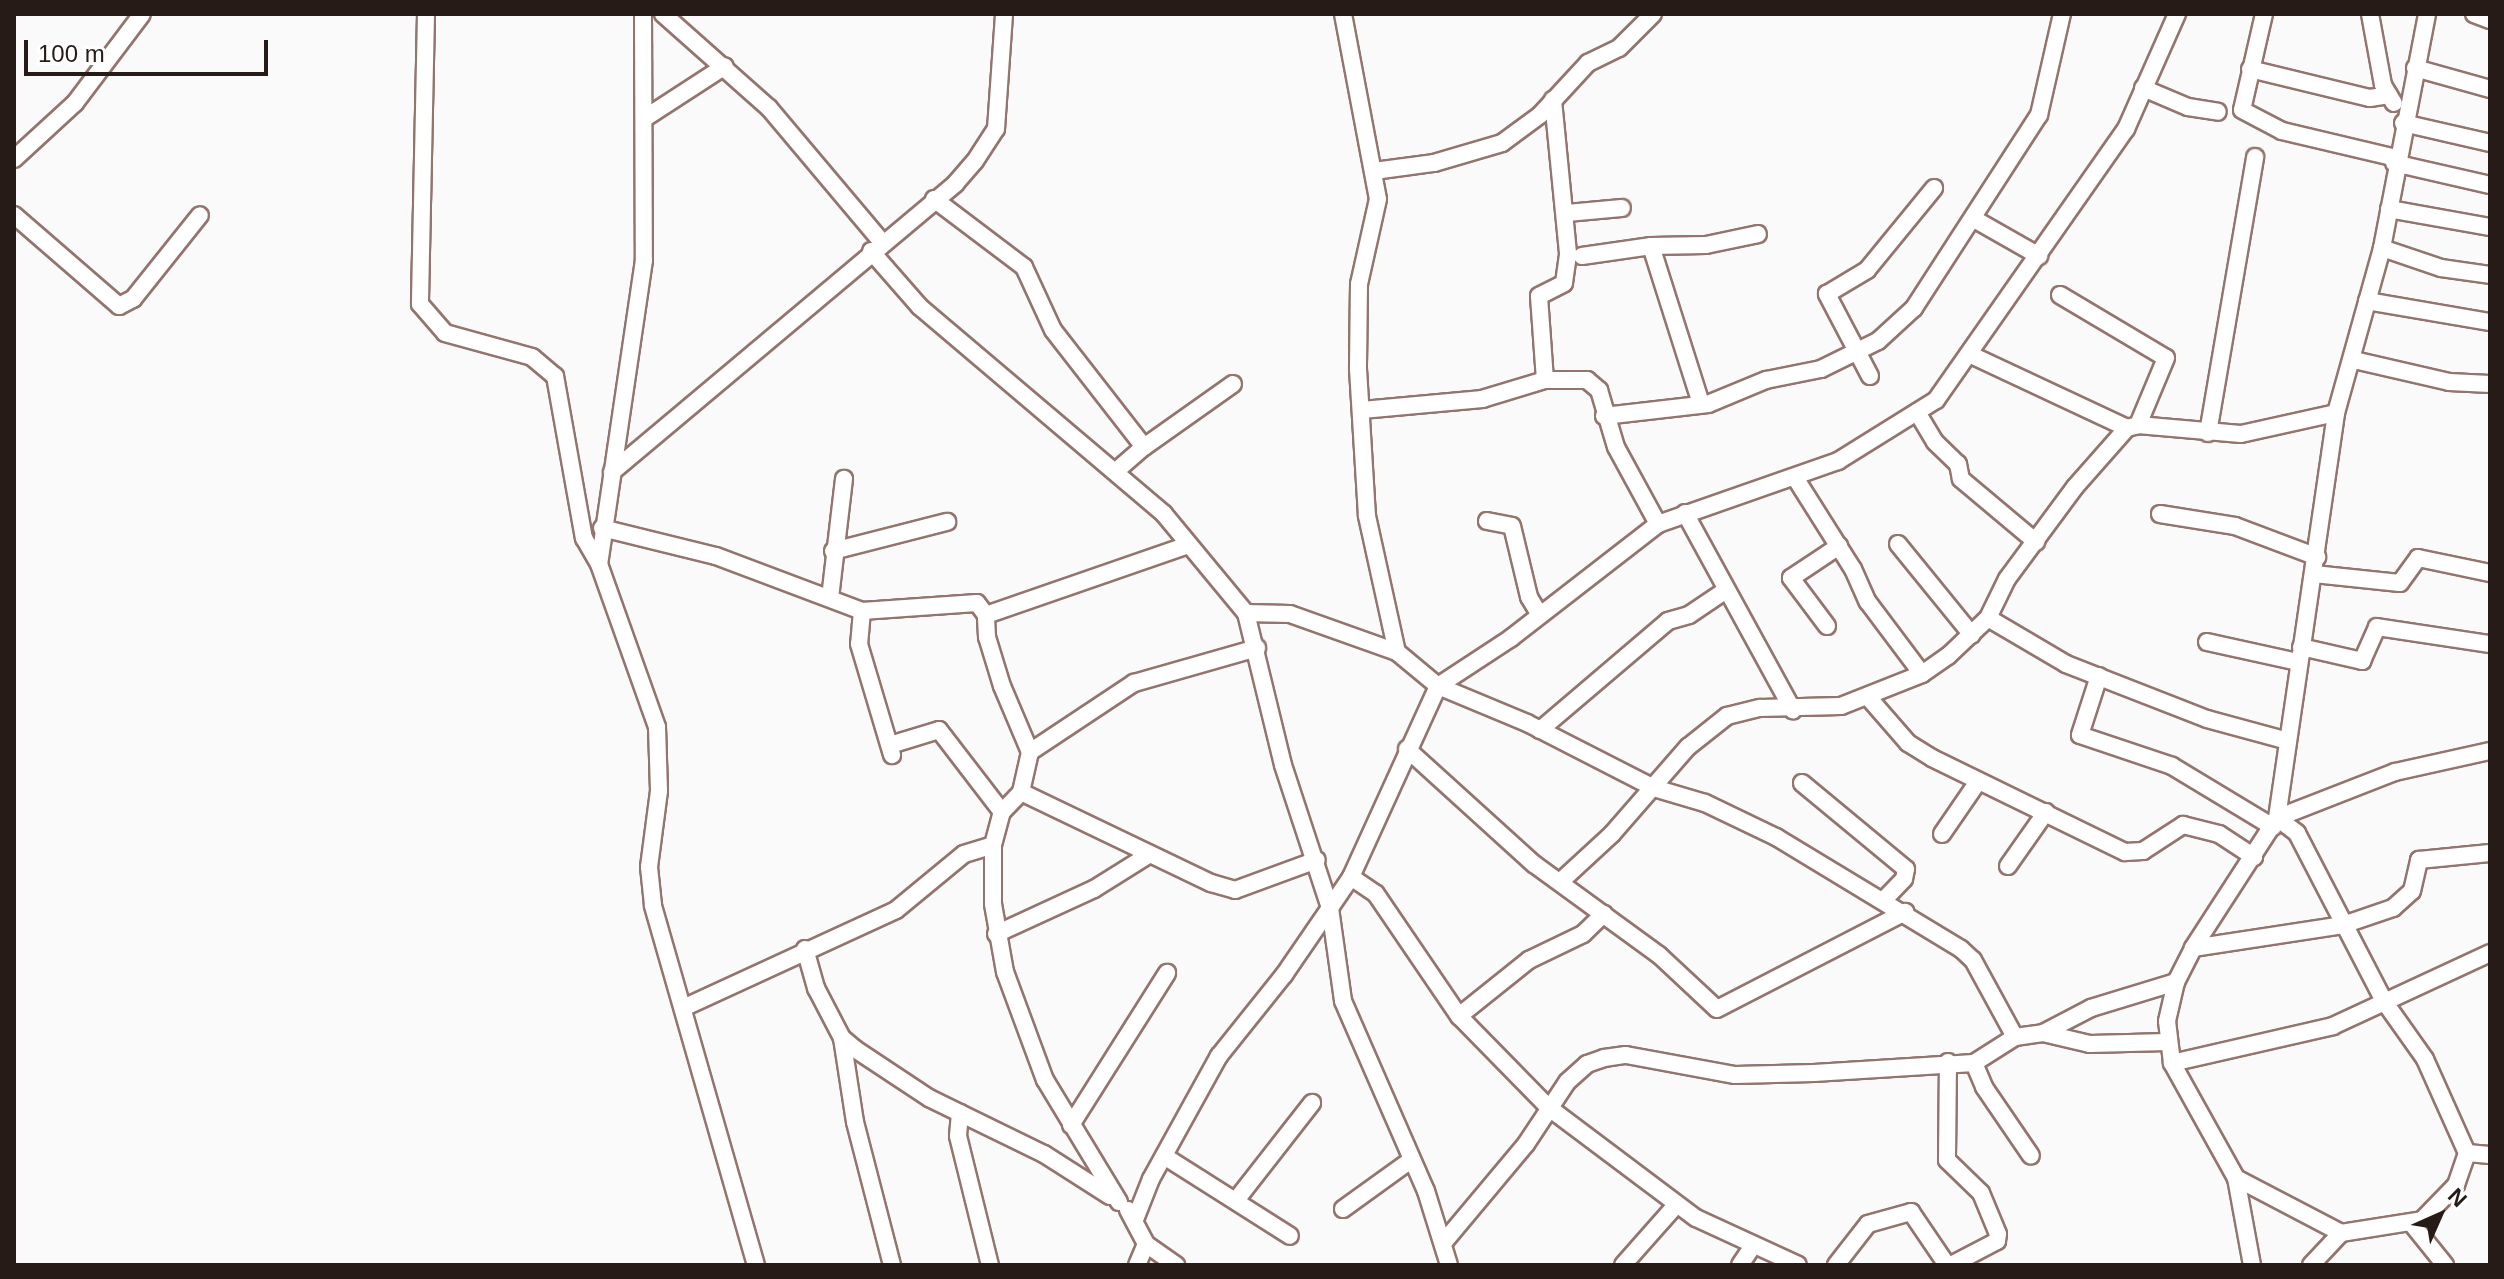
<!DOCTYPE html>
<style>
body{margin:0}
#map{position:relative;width:2504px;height:1279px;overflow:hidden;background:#fafafa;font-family:Helvetica,sans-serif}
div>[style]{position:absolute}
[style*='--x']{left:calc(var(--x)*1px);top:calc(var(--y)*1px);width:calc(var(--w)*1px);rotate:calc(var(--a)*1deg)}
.roads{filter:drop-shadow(2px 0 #93746e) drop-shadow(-2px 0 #93746e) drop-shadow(0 2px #93746e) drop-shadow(0 -2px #93746e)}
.minor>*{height:16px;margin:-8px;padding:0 8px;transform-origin:8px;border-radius:8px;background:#fff}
span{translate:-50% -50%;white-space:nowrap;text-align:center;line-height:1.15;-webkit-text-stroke:6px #fff;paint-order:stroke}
.frame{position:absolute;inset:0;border:16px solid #271b18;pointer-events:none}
.north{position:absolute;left:2400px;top:1175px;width:80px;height:80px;-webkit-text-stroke:6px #fff;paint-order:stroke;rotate:45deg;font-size:22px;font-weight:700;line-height:32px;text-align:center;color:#271b18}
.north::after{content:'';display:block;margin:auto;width:28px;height:36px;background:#271b18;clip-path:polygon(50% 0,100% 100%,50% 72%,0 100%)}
.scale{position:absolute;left:24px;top:40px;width:244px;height:36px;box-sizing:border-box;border:4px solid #271b18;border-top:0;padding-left:10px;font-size:24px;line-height:28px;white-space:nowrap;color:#271b18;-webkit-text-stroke:6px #fff;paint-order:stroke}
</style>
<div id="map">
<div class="roads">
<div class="minor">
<i style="--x:426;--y:14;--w:290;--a:91.2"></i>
<i style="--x:420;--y:304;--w:38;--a:49"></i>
<i style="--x:445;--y:333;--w:90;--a:15.4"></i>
<i style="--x:532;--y:357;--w:30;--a:40"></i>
<i style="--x:555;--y:376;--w:165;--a:79.9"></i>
<i style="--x:584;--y:538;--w:28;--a:60"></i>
<i style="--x:643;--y:14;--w:246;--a:89.8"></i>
<i style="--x:644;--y:260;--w:307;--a:98.4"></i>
<i style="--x:599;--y:564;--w:173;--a:70.4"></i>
<i style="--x:657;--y:727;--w:64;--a:88.2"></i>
<i style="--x:659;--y:791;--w:77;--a:97.5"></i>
<i style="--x:649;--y:867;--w:39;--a:84"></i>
<i style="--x:653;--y:906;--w:373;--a:74"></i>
<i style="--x:663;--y:14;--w:142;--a:41.6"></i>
<i style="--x:769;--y:108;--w:175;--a:49.9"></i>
<i style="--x:1343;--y:14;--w:188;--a:79.3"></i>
<i style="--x:1378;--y:199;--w:87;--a:102.6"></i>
<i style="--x:1359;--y:284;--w:85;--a:90.7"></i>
<i style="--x:1358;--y:369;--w:147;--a:86.5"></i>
<i style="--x:1367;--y:516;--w:139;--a:77.6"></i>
<i style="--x:2264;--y:14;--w:98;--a:102.9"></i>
<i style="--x:2242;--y:110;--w:45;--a:27.7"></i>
<i style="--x:2282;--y:131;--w:117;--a:13.3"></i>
<i style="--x:2370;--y:14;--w:72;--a:79.6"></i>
<i style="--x:2383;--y:85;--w:21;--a:59"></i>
<i style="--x:2474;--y:14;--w:17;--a:21"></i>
<i style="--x:2415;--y:68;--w:78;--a:15.6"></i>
<i style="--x:2250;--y:69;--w:123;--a:13.6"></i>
<i style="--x:2370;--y:98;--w:19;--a:-9"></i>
<i style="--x:2143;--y:88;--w:49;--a:22.9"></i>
<i style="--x:2188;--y:107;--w:30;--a:9"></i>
<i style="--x:645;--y:118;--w:95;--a:-33"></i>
<i style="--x:2403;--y:123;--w:89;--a:12.9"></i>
<i style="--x:14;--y:159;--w:83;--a:-42.6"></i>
<i style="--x:75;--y:103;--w:111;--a:-53"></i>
<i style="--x:2394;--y:163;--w:98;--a:12.9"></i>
<i style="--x:1374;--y:171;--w:61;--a:-7.6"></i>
<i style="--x:1434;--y:163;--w:71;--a:-16.4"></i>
<i style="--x:1502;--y:143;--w:47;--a:-36.4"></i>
<i style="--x:1540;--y:115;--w:71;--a:-47.3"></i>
<i style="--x:1588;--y:63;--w:34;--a:-26"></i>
<i style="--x:1619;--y:48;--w:48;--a:-45"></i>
<i style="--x:934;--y:199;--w:113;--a:37.1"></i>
<i style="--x:1024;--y:267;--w:69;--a:65.3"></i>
<i style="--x:1053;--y:330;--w:148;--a:52.1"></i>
<i style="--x:1144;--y:447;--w:109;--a:-35.3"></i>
<i style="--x:2389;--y:209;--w:103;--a:10.1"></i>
<i style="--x:1567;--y:213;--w:55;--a:-5.2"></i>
<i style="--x:14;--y:215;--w:139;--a:40.9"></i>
<i style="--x:119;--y:306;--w:16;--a:-27"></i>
<i style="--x:133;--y:299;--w:107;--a:-51.4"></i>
<i style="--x:1974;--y:219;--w:75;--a:29.6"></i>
<i style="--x:1651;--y:246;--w:166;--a:72.4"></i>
<i style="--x:2382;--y:248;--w:62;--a:18.7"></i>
<i style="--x:2441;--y:268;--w:49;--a:8.1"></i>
<i style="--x:871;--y:251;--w:74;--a:48.8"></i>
<i style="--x:920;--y:307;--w:320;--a:40.3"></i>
<i style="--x:1164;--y:514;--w:129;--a:50.4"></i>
<i style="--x:1246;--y:613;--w:156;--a:76.3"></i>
<i style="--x:1283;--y:765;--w:151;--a:71.8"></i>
<i style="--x:1330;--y:908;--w:94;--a:82"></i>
<i style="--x:1343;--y:1001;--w:207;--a:66.4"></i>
<i style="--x:1426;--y:1191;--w:77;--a:72.7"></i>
<i style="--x:1582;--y:256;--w:70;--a:-8.2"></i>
<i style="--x:1651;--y:246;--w:55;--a:-1"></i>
<i style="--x:1706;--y:245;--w:53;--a:-11.9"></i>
<i style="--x:2060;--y:295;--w:123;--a:30.7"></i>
<i style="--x:2166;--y:358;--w:73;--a:112.7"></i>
<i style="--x:2367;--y:301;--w:125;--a:9.7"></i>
<i style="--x:1969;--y:354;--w:174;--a:25.1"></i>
<i style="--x:2354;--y:360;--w:98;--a:13"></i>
<i style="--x:2449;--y:382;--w:41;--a:2.8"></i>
<i style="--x:1870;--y:376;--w:93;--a:-117.7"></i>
<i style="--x:1827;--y:294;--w:47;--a:-31"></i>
<i style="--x:1867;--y:270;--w:106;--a:-50.7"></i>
<i style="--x:1545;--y:380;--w:84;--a:-94.1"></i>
<i style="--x:1539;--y:296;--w:28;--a:-27"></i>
<i style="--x:1564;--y:283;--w:30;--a:-82"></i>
<i style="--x:1568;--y:253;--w:154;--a:-95.6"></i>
<i style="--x:1362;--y:410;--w:121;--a:-5.2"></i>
<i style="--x:1482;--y:399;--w:66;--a:-16.8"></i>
<i style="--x:1545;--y:380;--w:42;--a:0"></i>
<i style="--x:1587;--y:380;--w:16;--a:40"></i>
<i style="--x:1599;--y:390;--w:59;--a:73.4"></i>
<i style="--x:1616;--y:447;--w:88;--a:61.4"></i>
<i style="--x:1917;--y:412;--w:35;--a:59"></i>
<i style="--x:1935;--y:442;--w:32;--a:44"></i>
<i style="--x:1958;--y:464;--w:15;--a:79"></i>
<i style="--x:1961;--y:479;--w:98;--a:40"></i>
<i style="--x:1604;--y:416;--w:105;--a:-6.6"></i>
<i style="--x:1708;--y:404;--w:63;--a:-22.5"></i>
<i style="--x:1766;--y:380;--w:56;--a:-11.3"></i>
<i style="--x:1821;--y:369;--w:64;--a:-26.2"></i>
<i style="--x:1878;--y:341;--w:49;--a:-42.5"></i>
<i style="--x:1914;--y:308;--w:230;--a:-57.1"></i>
<i style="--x:2039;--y:115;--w:104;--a:-77.2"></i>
<i style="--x:2208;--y:433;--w:280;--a:-80.3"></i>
<i style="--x:1116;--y:471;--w:37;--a:-41"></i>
<i style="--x:612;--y:472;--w:448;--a:-40"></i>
<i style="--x:955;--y:184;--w:30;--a:-49"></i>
<i style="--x:975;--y:161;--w:38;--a:-57"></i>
<i style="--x:996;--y:129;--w:115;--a:-86"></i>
<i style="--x:1796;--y:479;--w:107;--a:57.7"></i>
<i style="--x:1853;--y:569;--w:36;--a:66"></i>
<i style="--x:1868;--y:602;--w:90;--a:53.1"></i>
<i style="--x:1685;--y:513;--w:225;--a:61.3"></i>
<i style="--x:2160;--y:514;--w:76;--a:9.1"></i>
<i style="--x:2235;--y:526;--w:88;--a:20.7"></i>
<i style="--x:1487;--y:521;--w:25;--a:11"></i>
<i style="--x:1512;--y:526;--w:73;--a:76.5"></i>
<i style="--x:1529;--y:597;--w:21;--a:59"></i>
<i style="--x:602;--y:528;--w:117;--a:13.8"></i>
<i style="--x:716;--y:556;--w:156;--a:20.6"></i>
<i style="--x:862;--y:611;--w:115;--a:-4"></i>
<i style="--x:977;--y:603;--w:15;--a:53"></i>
<i style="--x:1898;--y:544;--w:117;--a:50.9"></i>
<i style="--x:833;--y:551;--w:118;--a:-14.3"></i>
<i style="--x:2314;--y:574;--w:86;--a:6"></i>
<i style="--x:2400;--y:583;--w:31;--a:-54"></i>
<i style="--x:2418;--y:558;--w:74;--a:11.8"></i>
<i style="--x:830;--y:598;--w:120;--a:-83.3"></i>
<i style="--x:862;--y:611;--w:33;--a:95"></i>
<i style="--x:859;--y:644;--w:116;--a:73.4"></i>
<i style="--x:1246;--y:613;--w:44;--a:1.3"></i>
<i style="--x:1290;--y:614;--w:114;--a:19.6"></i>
<i style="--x:1397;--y:652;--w:53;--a:39.7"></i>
<i style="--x:1438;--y:686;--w:96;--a:22.6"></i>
<i style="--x:1527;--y:723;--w:143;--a:27.1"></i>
<i style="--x:1654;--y:788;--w:53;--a:16.4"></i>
<i style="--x:1705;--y:803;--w:79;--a:25.6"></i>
<i style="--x:1776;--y:837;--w:216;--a:31.2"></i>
<i style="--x:1961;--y:949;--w:16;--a:43"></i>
<i style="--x:1973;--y:960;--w:88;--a:61.4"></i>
<i style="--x:1988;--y:618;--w:91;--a:30.5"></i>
<i style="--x:2066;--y:664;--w:151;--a:21.3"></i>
<i style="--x:2207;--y:719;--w:84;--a:15.2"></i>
<i style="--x:1827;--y:626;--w:60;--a:-126.9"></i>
<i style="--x:1791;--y:578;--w:58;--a:-33.7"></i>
<i style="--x:2207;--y:642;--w:93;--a:12.4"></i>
<i style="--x:2301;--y:647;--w:63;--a:12.9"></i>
<i style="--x:2362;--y:661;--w:37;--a:-66"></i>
<i style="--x:2377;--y:627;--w:113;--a:8.6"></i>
<i style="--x:2099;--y:676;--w:62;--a:107.9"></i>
<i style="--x:2080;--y:735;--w:97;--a:18.6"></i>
<i style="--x:2172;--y:766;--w:118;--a:31.1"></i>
<i style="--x:1868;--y:697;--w:61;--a:49"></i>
<i style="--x:1908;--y:743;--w:28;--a:32"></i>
<i style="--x:1932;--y:758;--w:215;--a:26"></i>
<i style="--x:2125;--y:852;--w:18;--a:-3"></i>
<i style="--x:2143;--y:851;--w:48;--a:-33"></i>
<i style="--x:2183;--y:825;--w:37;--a:14"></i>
<i style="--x:2219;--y:834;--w:42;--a:33.3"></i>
<i style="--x:1540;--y:730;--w:168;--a:-40.4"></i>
<i style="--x:1668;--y:621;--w:22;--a:-16"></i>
<i style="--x:1689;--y:615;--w:45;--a:-34"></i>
<i style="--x:890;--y:745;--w:51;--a:-17"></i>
<i style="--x:939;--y:730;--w:103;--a:52.5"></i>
<i style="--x:1407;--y:749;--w:171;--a:42.2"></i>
<i style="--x:1534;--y:864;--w:155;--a:36.1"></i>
<i style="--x:1659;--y:955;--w:79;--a:43"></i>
<i style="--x:1717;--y:1009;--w:212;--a:-27.3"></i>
<i style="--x:1030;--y:752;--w:125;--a:-33.6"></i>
<i style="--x:1134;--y:683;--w:128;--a:-15.9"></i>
<i style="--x:1802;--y:783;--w:135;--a:39.6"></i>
<i style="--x:1906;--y:869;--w:10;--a:101"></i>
<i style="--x:1904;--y:879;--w:29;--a:134"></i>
<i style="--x:1021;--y:792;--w:211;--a:25.6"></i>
<i style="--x:1211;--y:883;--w:25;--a:16"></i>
<i style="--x:1235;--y:890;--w:87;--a:-20.1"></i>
<i style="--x:1942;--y:834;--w:62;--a:-55.5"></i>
<i style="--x:2008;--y:866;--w:66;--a:-54.9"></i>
<i style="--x:1351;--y:877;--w:30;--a:34"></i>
<i style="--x:1376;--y:894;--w:148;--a:55.8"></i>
<i style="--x:1459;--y:1016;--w:127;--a:45.6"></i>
<i style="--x:1548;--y:1107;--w:185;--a:36.9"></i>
<i style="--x:1696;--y:1218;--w:112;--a:24.7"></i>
<i style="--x:1560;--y:882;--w:71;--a:-42.7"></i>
<i style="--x:1612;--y:834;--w:116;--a:-48.9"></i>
<i style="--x:1688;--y:747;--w:50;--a:-38.5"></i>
<i style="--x:1727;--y:716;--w:34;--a:-14"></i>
<i style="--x:1760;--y:708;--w:81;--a:-1.4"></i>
<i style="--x:1841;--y:706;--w:87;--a:-21.6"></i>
<i style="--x:1922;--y:674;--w:32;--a:-35"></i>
<i style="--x:1948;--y:656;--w:55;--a:-43.5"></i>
<i style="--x:1988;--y:618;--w:43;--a:-64"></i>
<i style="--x:2007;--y:579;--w:114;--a:-53.5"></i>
<i style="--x:2075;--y:487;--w:79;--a:-48.6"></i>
<i style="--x:2127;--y:428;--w:11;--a:-15"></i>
<i style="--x:2138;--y:425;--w:103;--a:5"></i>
<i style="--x:2241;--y:434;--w:97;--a:-12.5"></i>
<i style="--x:996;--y:934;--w:108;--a:-24.7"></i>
<i style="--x:1094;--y:889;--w:66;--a:-32"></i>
<i style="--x:2193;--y:948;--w:152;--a:-8.7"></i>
<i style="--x:2343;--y:925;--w:53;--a:-18.8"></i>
<i style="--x:2393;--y:908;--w:25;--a:-42"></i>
<i style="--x:2412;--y:891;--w:32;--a:-77"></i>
<i style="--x:2419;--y:860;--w:71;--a:-5.6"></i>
<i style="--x:805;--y:949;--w:41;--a:74.2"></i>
<i style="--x:816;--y:988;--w:56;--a:62.5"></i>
<i style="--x:842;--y:1038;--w:17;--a:40"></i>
<i style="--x:855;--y:1049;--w:89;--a:33.5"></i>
<i style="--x:929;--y:1098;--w:128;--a:26"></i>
<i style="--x:1044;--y:1154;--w:78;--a:32.5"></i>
<i style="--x:683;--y:1008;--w:234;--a:-24.7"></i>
<i style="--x:896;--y:910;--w:88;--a:-39.5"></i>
<i style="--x:964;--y:854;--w:30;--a:-17"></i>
<i style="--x:1459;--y:1016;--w:90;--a:-38.7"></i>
<i style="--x:1529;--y:960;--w:60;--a:-25.7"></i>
<i style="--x:1583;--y:934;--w:29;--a:-44"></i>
<i style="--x:2043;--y:1033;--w:54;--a:-27.5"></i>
<i style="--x:2091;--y:1008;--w:89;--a:-17"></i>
<i style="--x:842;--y:1038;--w:85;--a:81.2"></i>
<i style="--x:855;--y:1122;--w:148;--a:75.5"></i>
<i style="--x:1948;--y:1062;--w:98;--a:90.6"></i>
<i style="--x:1947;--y:1160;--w:47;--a:44.1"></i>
<i style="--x:1981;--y:1193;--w:44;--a:67.5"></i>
<i style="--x:1998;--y:1234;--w:7;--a:98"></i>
<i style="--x:1997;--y:1241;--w:52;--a:152.4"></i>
<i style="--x:1974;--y:1063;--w:26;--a:67"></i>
<i style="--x:1984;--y:1087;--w:83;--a:55.7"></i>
<i style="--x:2172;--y:1063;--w:165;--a:-12.9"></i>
<i style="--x:2333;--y:1026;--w:173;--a:-24.9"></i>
<i style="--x:960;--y:1113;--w:23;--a:95"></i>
<i style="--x:958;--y:1136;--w:133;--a:76.1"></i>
<i style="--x:1071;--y:1125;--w:180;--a:-57.7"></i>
<i style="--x:2467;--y:1153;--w:23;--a:5"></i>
<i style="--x:1164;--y:1156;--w:149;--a:32.4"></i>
<i style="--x:2236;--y:1178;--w:119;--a:27.6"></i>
<i style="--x:2341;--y:1233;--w:82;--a:-9.1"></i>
<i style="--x:2422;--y:1220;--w:49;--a:-45.8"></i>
<i style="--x:2456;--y:1185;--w:34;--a:-71"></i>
<i style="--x:2467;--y:1153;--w:103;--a:-114.1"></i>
<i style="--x:2425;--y:1059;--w:71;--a:-125.3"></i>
<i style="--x:2384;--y:1001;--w:189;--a:-117.4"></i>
<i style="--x:2297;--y:833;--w:25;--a:-143"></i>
<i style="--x:2277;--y:818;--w:127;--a:-21.3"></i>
<i style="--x:2395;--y:772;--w:97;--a:-12.5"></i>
<i style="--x:1237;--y:1199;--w:122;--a:-52"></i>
<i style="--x:1119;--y:1202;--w:143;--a:-121.2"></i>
<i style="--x:1045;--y:1080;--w:115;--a:-110.3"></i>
<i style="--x:1005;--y:972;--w:69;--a:-100"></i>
<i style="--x:993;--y:904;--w:59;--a:-90"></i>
<i style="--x:993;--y:845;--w:34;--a:-75"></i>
<i style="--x:1002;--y:812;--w:28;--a:-46"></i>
<i style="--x:1021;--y:792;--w:41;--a:-77.3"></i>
<i style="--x:1030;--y:752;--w:72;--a:-113"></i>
<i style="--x:1002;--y:686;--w:51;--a:-107"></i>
<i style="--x:987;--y:637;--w:22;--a:-93"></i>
<i style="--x:986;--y:615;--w:214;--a:-19.1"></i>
<i style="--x:1343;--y:1209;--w:84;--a:-35.8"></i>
<i style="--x:1128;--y:1210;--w:38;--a:62"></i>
<i style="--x:1146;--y:1244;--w:23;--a:113"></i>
<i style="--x:1136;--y:1217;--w:41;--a:-68.5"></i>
<i style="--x:1151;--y:1179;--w:141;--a:-61.1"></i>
<i style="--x:1219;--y:1056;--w:104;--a:-51.3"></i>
<i style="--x:1284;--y:975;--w:119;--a:-55.6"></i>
<i style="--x:1351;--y:877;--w:210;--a:-65.5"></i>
<i style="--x:1438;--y:686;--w:87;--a:-33.3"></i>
<i style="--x:1511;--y:638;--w:186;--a:-37.8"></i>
<i style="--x:1658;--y:524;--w:191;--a:-19.3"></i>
<i style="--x:1838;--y:461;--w:115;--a:-31.9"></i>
<i style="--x:1936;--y:400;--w:331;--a:-55"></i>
<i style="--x:2126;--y:129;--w:126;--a:-66.1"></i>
<i style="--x:2412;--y:1224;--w:53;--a:51.2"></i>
<i style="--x:1444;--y:1242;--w:128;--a:-50.1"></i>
<i style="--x:1526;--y:1144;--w:74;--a:-56.5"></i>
<i style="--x:1567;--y:1082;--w:27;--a:-42"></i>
<i style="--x:1587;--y:1064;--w:18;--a:-19"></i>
<i style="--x:1604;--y:1058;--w:22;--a:-8"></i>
<i style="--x:1626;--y:1055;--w:111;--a:10.4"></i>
<i style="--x:1735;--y:1075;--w:79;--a:-1.5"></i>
<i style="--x:1814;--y:1073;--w:160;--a:-3.6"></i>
<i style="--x:1974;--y:1063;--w:49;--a:-32.4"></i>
<i style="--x:2015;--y:1037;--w:28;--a:-8"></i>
<i style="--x:2043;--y:1033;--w:48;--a:13.2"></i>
<i style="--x:2090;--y:1044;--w:77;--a:-1.5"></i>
<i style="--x:1146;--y:1244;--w:37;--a:35"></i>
<i style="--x:1623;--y:1265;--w:80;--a:-48.5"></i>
<i style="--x:1740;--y:1265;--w:22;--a:-56"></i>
<i style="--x:1836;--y:1265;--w:52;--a:-52"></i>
<i style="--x:1868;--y:1224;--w:45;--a:-15.6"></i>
<i style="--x:1911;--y:1212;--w:64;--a:55.8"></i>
<i style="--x:2252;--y:1265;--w:88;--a:-100.4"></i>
<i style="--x:2236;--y:1178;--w:132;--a:-119.1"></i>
<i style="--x:2172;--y:1063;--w:42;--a:-96.8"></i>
<i style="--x:2167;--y:1021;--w:40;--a:-77"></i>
<i style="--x:2176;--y:982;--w:38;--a:-63"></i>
<i style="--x:2193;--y:948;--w:155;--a:-57.1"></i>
<i style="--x:2277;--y:818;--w:409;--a:-81.7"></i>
<i style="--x:2336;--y:413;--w:171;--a:-74.4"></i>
<i style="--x:2382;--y:248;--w:238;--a:-79.1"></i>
<i style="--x:2311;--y:1265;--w:44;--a:-46.8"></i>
</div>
</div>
<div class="frame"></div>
<div class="north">N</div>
<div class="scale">100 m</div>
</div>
